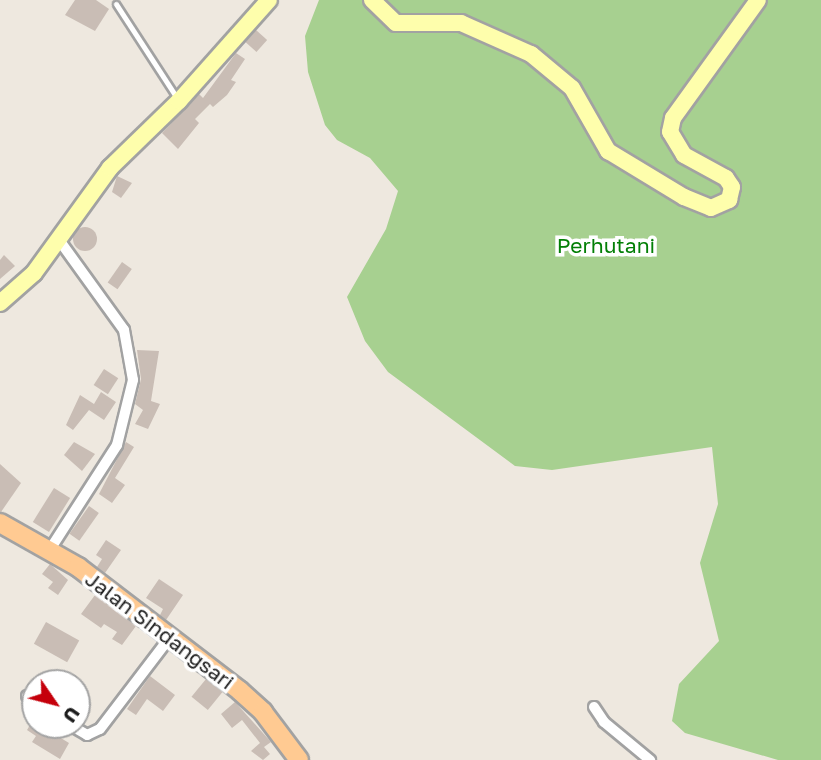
<!DOCTYPE html>
<style>
body{margin:0}
#map{position:relative;width:821px;height:760px;overflow:hidden;background:#eee8df;font-family:"Golos Text",sans-serif}
div>[style]{position:absolute}
[style*='--x']{left:calc(var(--x)*1px);top:calc(var(--y)*1px);width:calc(var(--w)*1px);rotate:calc(var(--a)*1deg)}
.forest>*{inset:0;background:#a7d090}
.building>*{inset:0;background:#c9bdb5;transform-origin:0 0}
.round{border-radius:50%}
.roads{filter:drop-shadow(2px 0 #a2a2a2) drop-shadow(-2px 0 #a2a2a2) drop-shadow(0 2px #a2a2a2) drop-shadow(0 -2px #a2a2a2)}
.service>*{height:5px;margin:-2.5px;padding:0 2.5px;transform-origin:2.5px;border-radius:2.5px;background:#fff}
.minor>*{height:10px;margin:-5px;padding:0 5px;transform-origin:5px;border-radius:5px;background:#fff}
.secondary>*{height:16px;margin:-8px;padding:0 8px;transform-origin:8px;border-radius:8px;background:#fefeac}
.primary>*{height:18px;margin:-9px;padding:0 9px;transform-origin:9px;border-radius:9px;background:#ffca92}
span{translate:-50% -50%;white-space:nowrap;text-align:center;line-height:1.15;-webkit-text-stroke:7px #fff;paint-order:stroke}
.park-label{font-size:21px;color:#037f06}
.street-label{font-size:21px;color:#1b1b1b}
.north{position:absolute;left:21px;top:669px;width:70px;height:70px;box-sizing:border-box;background:#fff;border:2px solid #a4a4a4;border-radius:50%;rotate:125deg;font-size:19px;font-weight:700;line-height:28px;text-align:center;color:#1b1b1b}
.north::after{content:'';display:block;margin:auto;width:24px;height:32px;background:#c5000b;clip-path:polygon(50% 0,100% 100%,50% 72%,0 100%)}
</style>
<div id="map">
<div class="forest">
<i style="clip-path:polygon(319px 0,821px 0,821px 760px,778px 760px,685px 733px,672px 721px,679px 684px,719px 641px,700px 563px,718px 504px,712px 447px,552px 470px,515px 466px,388px 372px,365px 341px,347px 297px,386px 229px,398px 191px,370px 158px,337px 140px,325px 125px,308px 72px,305px 36px)"></i>
</div>
<div class="building">
<i style="clip-path:polygon(75px 0,96px 0,109px 9px,95px 31px,65px 15px)"></i>
<i style="left:256px;top:30px;width:15px;height:16px;rotate:42deg"></i>
<i style="clip-path:polygon(236px 53px,245px 59px,231px 80px,236px 82px,227px 95px,213px 107px,210px 104px,195px 119px,199px 123px,178px 149px,162px 133px,199px 94px,203px 98px)"></i>
<i style="clip-path:polygon(117px 176px,132px 183px,121px 198px,112px 192px)"></i>
<i class="round" style="left:73px;top:227px;width:24px;height:24px"></i>
<i style="clip-path:polygon(4px 255px,15px 266px,0 279px,0 260px)"></i>
<i style="left:122px;top:262px;width:12px;height:25px;rotate:35deg"></i>
<i style="clip-path:polygon(137px 350px,159px 351px,151px 401px,160px 404px,148px 429px,135px 424px,143px 410px,135px 404px,141px 379px)"></i>
<i style="left:104px;top:369px;width:17px;height:19px;rotate:33deg"></i>
<i style="clip-path:polygon(101px 392px,116px 402px,104px 420px,89px 410px,73px 430px,66px 425px,80px 395px,94px 404px)"></i>
<i style="clip-path:polygon(74px 442px,95px 454px,82px 471px,64px 455px)"></i>
<i style="clip-path:polygon(126px 442px,134px 447px,115px 478px,125px 485px,112px 503px,99px 494px)"></i>
<i style="clip-path:polygon(0 464px,21px 483px,1px 512px,0 512px)"></i>
<i style="left:54px;top:488px;width:19px;height:40px;rotate:32deg"></i>
<i style="left:89px;top:506px;width:12px;height:34px;rotate:35deg"></i>
<i style="clip-path:polygon(106px 540px,121px 550px,105px 573px,97px 567px,102px 559px,96px 555px)"></i>
<i style="clip-path:polygon(50px 564px,68px 580px,58px 595px,48px 588px,53px 582px,42px 574px)"></i>
<i style="clip-path:polygon(159px 579px,183px 595px,166px 620px,160px 615px,163px 609px,146px 598px)"></i>
<i style="clip-path:polygon(95px 595px,136px 626px,122px 645px,112px 639px,117px 632px,104px 624px,101px 628px,81px 614px)"></i>
<i style="left:46px;top:622px;width:38px;height:25px;rotate:29deg"></i>
<i style="clip-path:polygon(150px 676px,175px 695px,163px 711px,147px 699px,136px 715px,127px 709px)"></i>
<i style="left:206px;top:679px;width:21px;height:23px;rotate:39deg"></i>
<i style="clip-path:polygon(235px 702px,271px 742px,264px 747px,270px 754px,263px 760px,251px 751px,260px 743px,242px 720px,232px 728px,221px 714px)"></i>
<i style="clip-path:polygon(30px 725px,55px 725px,51px 732px,69px 743px,60px 759px,32px 742px,36px 736px,27px 730px)"></i>
</div>
<div class="roads">
<div class="service">
<i style="--x:116;--y:4;--w:112;--a:57"></i>
</div>
<div class="minor">
<i style="--x:49;--y:551;--w:126;--a:-57.3"></i>
<i style="--x:117;--y:445;--w:67;--a:-76.2"></i>
<i style="--x:133;--y:380;--w:51;--a:-100.2"></i>
<i style="--x:124;--y:330;--w:111;--a:-125.8"></i>
<i style="--x:27;--y:696;--w:10;--a:37"></i>
<i style="--x:594;--y:707;--w:18;--a:56"></i>
<i style="--x:604;--y:722;--w:60;--a:39.6"></i>
<i style="--x:70;--y:725;--w:20;--a:30"></i>
<i style="--x:87;--y:735;--w:14;--a:-25"></i>
<i style="--x:100;--y:729;--w:116;--a:-52.7"></i>
</div>
<div class="secondary">
<i style="--x:372;--y:0;--w:33;--a:44"></i>
<i style="--x:396;--y:23;--w:65;--a:0"></i>
<i style="--x:461;--y:23;--w:77;--a:23.9"></i>
<i style="--x:531;--y:54;--w:53;--a:39.7"></i>
<i style="--x:572;--y:88;--w:73;--a:60.3"></i>
<i style="--x:608;--y:151;--w:89;--a:31.2"></i>
<i style="--x:684;--y:197;--w:29;--a:22"></i>
<i style="--x:711;--y:208;--w:20;--a:-24"></i>
<i style="--x:729;--y:200;--w:13;--a:-77"></i>
<i style="--x:732;--y:187;--w:11;--a:-124"></i>
<i style="--x:726;--y:178;--w:48;--a:-151.3"></i>
<i style="--x:684;--y:155;--w:27;--a:-121"></i>
<i style="--x:670;--y:132;--w:14;--a:-78"></i>
<i style="--x:673;--y:118;--w:145;--a:-54.2"></i>
<i style="--x:0;--y:303;--w:45;--a:-41.4"></i>
<i style="--x:34;--y:273;--w:130;--a:-54.1"></i>
<i style="--x:110;--y:168;--w:96;--a:-44.2"></i>
<i style="--x:179;--y:101;--w:135;--a:-48.3"></i>
</div>
<div class="primary">
<i style="--x:0;--y:523;--w:90;--a:29.4"></i>
<i style="--x:78;--y:567;--w:204;--a:37.4"></i>
<i style="--x:240;--y:691;--w:31;--a:42"></i>
<i style="--x:263;--y:712;--w:60;--a:53.1"></i>
</div>
</div>
<div class="park-label">
<span style="left:606px;top:245px">Perhutani</span>
</div>
<div class="street-label">
<span style="left:160px;top:630px;rotate:37deg">Jalan Sindangsari</span>
</div>
<div class="north">U</div>
</div>
